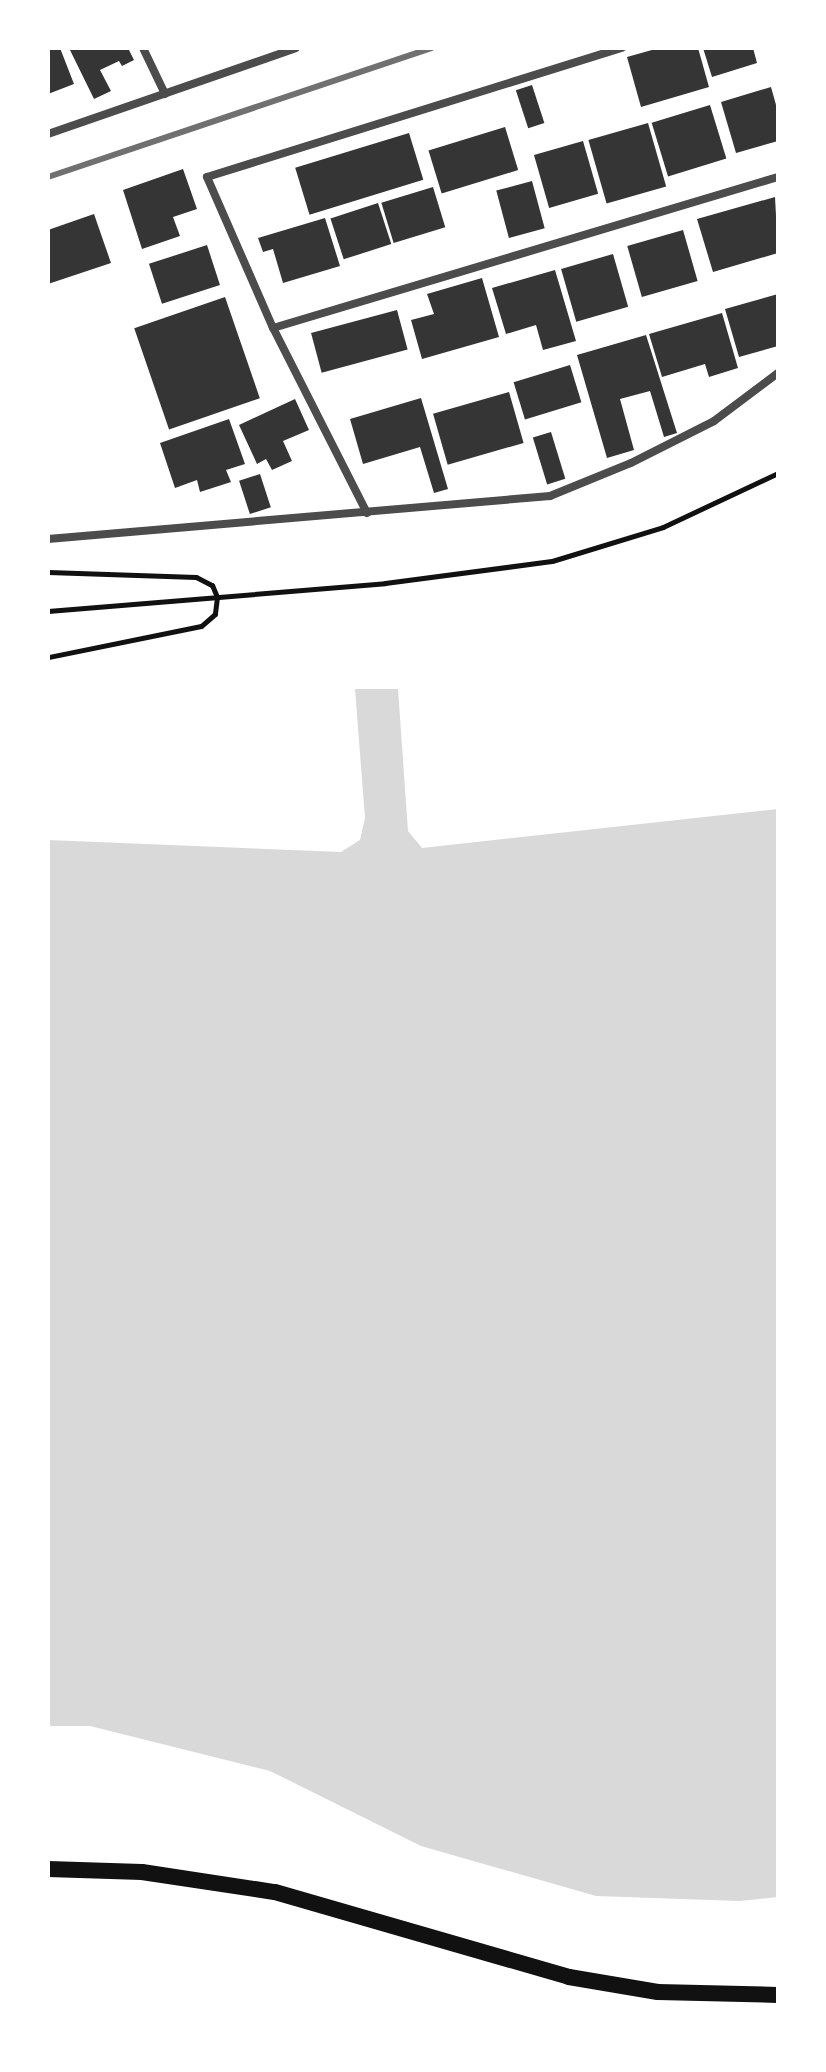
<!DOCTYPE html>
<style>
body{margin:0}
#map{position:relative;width:826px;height:2072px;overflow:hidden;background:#fff;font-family:Inter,sans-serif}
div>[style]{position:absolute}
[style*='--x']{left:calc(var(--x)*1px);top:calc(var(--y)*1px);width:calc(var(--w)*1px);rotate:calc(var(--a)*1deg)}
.water>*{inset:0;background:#d9d9d9}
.building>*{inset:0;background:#353535;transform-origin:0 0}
.path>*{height:5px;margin:-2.5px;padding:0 2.5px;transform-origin:2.5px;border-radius:2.5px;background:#111}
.minor>*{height:8px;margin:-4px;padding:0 4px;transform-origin:4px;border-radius:4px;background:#4c4c4c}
.secondary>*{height:16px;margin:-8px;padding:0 8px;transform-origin:8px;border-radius:8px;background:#111}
.rail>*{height:6px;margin:-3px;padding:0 3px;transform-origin:3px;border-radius:3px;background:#707070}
span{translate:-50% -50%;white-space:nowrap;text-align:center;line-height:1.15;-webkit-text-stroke:8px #fff;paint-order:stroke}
.frame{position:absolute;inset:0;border:50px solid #fff;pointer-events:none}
</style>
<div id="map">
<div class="water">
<i style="clip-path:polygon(355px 689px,398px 689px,408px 831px,422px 848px,778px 809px,778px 1897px,740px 1901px,596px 1896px,421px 1846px,270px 1771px,90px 1726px,48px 1726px,48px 840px,341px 852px,360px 840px,365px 818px)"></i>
</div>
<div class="building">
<i style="clip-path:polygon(48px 48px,60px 48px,74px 84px,48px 94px)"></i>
<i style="clip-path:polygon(69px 48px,128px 48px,134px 60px,122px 66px,119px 61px,100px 70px,111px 91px,94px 99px)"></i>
<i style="clip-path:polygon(659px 48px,698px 48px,709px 87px,641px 107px,627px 57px)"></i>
<i style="clip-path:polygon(703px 48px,753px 48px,757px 63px,712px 77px)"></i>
<i style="left:532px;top:85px;width:40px;height:17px;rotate:72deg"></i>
<i style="clip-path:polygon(771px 87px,778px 112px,778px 141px,736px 153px,721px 102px)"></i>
<i style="left:710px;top:105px;width:56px;height:61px;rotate:73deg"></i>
<i style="left:648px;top:123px;width:66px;height:62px;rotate:74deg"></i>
<i style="left:505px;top:127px;width:45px;height:80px;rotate:73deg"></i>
<i style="left:409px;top:133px;width:49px;height:119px;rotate:73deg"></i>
<i style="left:583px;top:141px;width:55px;height:51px;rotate:74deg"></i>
<i style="clip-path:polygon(183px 169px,197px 209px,173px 217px,180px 236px,142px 249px,123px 190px)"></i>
<i style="left:532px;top:181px;width:49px;height:37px;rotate:75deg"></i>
<i style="left:433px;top:187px;width:42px;height:54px;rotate:73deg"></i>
<i style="clip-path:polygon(775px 197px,778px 253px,713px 272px,697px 219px)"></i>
<i style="left:378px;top:203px;width:43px;height:50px;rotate:72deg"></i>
<i style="clip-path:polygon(94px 214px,111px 263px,48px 284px,48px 230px)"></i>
<i style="clip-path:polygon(325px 218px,340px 266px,283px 283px,273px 249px,263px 252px,258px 238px)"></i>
<i style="left:683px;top:230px;width:53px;height:58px;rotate:74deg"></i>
<i style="left:207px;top:245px;width:42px;height:61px;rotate:72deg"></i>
<i style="left:613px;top:254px;width:55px;height:54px;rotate:74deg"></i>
<i style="clip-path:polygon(555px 270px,576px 341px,543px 350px,536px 325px,506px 334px,492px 288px)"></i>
<i style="clip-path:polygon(482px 278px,499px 337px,422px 359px,411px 320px,434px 314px,427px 294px)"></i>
<i style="clip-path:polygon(778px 294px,778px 346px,739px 357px,725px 309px)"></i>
<i style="left:225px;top:297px;width:107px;height:96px;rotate:71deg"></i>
<i style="left:397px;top:310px;width:41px;height:89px;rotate:75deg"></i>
<i style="clip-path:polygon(722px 313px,738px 368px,709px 377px,705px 364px,662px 377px,649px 334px)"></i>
<i style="clip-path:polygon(646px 335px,677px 433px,664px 437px,650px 391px,620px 399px,634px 450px,607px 458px,577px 355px)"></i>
<i style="left:570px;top:365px;width:39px;height:59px;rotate:73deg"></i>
<i style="left:509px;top:392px;width:53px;height:79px;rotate:74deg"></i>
<i style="clip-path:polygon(421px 398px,448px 489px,434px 493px,420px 447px,363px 464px,350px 419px)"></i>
<i style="clip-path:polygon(295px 399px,309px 430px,283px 441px,292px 461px,272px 470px,266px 459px,257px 464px,239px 425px)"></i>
<i style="clip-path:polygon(229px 419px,245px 464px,226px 470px,231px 482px,200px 492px,197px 480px,175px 488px,160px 443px)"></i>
<i style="left:551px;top:432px;width:49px;height:19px;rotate:73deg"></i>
<i style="left:260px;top:474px;width:35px;height:22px;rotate:72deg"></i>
</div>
<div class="path">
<i style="--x:48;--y:572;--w:148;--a:1.9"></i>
<i style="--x:196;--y:577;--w:18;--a:27"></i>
<i style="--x:212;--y:585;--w:13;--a:67"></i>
<i style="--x:217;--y:597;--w:17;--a:97"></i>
<i style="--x:215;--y:614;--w:18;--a:139"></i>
<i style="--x:201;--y:626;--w:156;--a:168.5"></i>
<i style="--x:48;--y:611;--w:338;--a:-4.7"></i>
<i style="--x:385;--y:583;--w:168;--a:-7.5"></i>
<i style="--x:552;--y:561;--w:116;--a:-17"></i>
<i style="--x:663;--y:527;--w:127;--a:-25.2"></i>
</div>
<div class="minor">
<i style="--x:143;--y:48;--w:51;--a:64.4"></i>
<i style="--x:48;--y:134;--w:262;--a:-19.1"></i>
<i style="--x:273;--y:328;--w:527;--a:-16.65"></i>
<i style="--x:367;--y:513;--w:208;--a:-116.9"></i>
<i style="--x:273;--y:328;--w:165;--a:-113.6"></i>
<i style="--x:207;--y:177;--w:435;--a:-17.3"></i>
<i style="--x:48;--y:539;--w:504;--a:-4.9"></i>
<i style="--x:550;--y:496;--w:87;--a:-22.2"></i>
<i style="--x:631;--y:463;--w:93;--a:-26.8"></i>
<i style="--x:714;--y:421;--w:80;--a:-36.9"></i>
</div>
<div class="secondary">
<i style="--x:48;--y:1869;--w:94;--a:1.8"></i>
<i style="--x:142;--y:1872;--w:134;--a:8.6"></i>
<i style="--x:275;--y:1892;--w:306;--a:16.1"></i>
<i style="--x:569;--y:1977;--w:90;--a:9.6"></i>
<i style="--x:658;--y:1992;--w:120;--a:1.4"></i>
</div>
<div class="rail">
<i style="--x:48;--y:177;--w:405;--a:-18.6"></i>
</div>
<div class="frame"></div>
</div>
